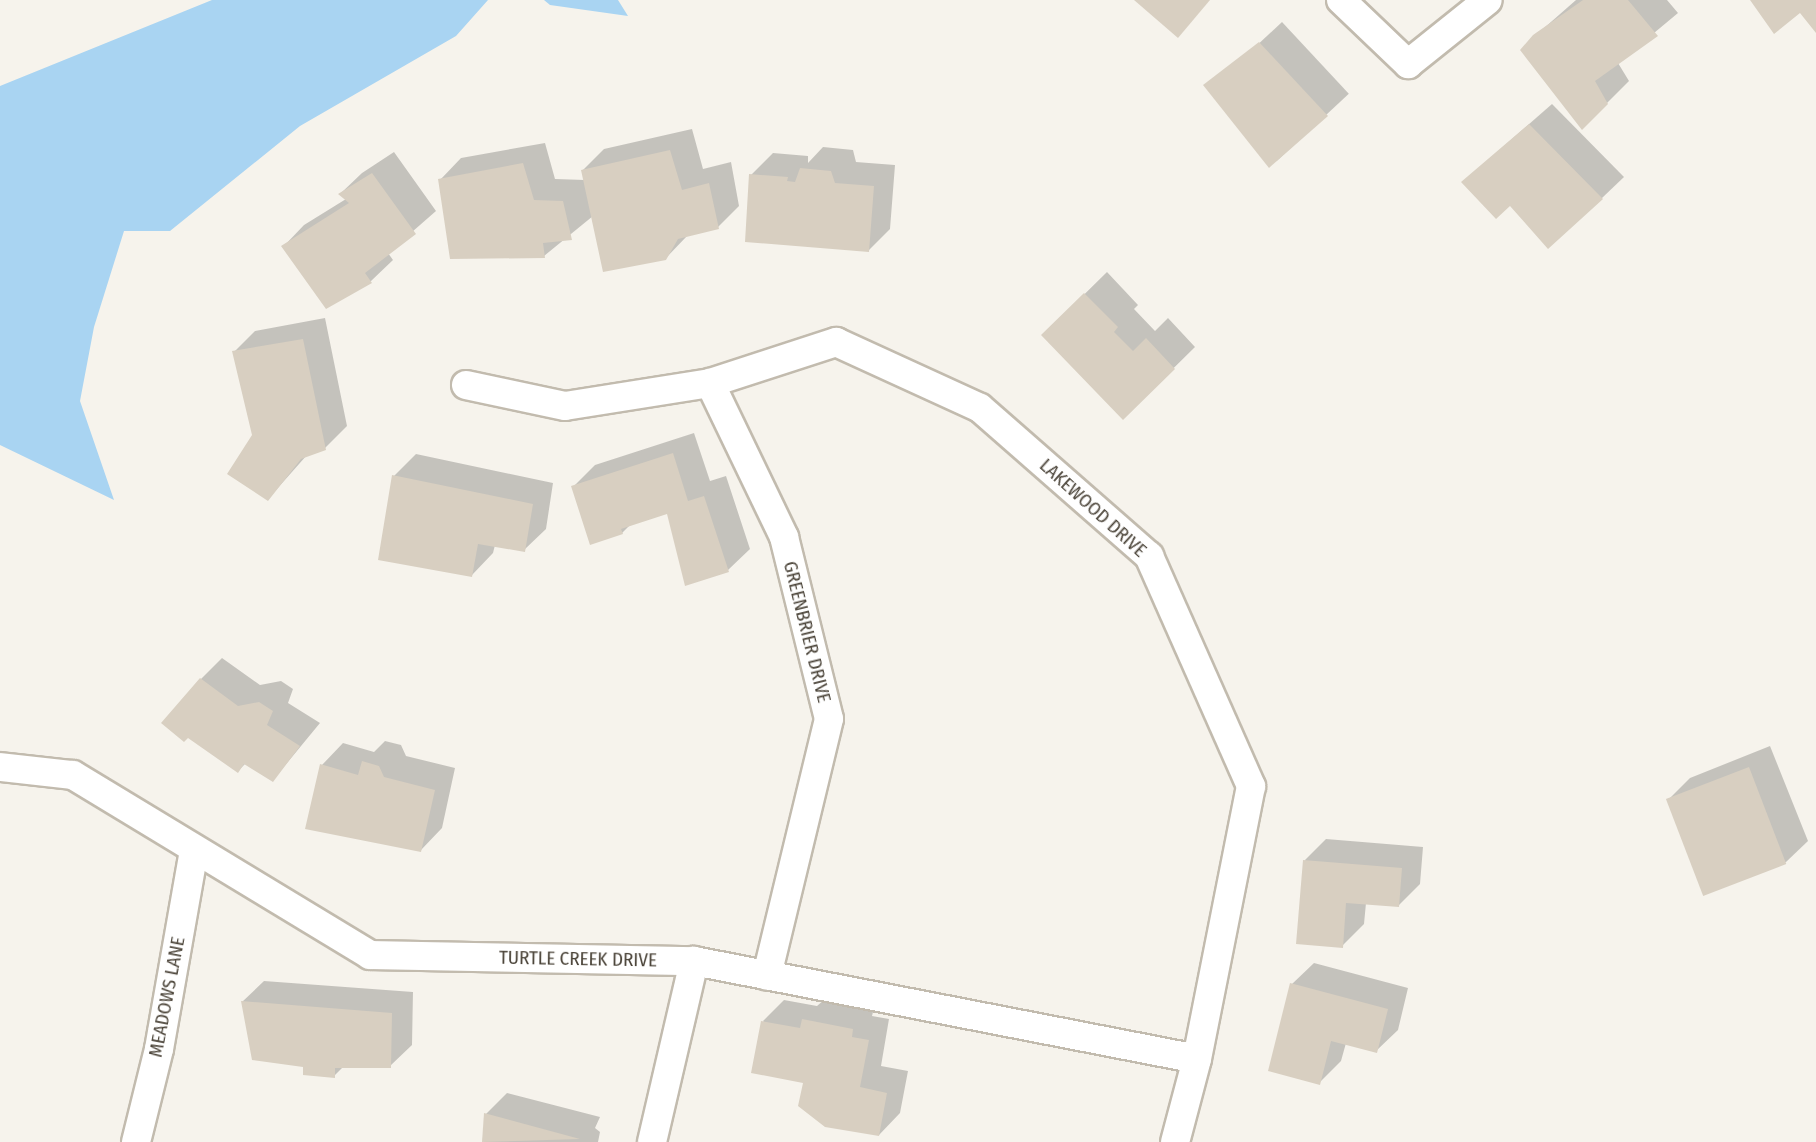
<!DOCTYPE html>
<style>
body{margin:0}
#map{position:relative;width:1816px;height:1142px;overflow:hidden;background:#f6f3ec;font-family:"Fira Sans Condensed",sans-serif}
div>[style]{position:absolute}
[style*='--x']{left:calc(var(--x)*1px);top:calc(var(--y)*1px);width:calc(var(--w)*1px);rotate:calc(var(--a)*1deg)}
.water>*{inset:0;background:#a9d4f2}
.shadow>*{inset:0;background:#0003;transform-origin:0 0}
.building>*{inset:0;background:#d8cfc1;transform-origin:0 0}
.roads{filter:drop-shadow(2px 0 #c2bbae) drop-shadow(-2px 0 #c2bbae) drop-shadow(0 2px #c2bbae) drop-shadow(0 -2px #c2bbae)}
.street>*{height:28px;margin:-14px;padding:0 14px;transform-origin:14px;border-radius:14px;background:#fff}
span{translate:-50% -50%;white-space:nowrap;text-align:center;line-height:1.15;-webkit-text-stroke:6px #fff;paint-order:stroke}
.street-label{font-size:19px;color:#4b4439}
</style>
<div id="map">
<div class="water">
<i style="clip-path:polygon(212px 0,488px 0,456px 36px,300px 126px,170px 231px,124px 231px,94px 327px,80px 401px,114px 500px,0 445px,0 86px)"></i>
<i style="clip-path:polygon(544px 0,618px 0,628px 16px,550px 5px)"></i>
</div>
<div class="shadow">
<i style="clip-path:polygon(1576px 0,1667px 0,1678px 13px,1618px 63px,1629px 81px,1607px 103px,1535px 36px)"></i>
<i style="left:1282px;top:22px;width:98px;height:99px;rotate:47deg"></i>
<i style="clip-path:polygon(1552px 104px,1624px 177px,1602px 198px,1510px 203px,1463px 182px)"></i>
<i style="clip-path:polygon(692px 129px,703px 169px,731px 162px,739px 206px,718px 227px,687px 236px,665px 259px,593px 216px,544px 256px,440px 180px,461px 158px,545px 143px,555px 179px,585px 180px,583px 170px,604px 149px)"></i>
<i style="clip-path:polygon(823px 147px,853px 150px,856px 162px,895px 165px,890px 229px,868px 251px,751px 175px,773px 153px,808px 156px,808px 163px)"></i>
<i style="clip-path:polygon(394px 152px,436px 211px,388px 253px,393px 260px,371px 281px,326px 307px,283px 247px,304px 225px,346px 199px,340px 194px,362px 173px)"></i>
<i style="clip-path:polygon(1107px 272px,1138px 305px,1134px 309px,1155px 331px,1168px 318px,1195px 347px,1123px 418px,1043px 335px)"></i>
<i style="clip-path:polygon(325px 318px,347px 426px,325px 448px,307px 455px,268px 499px,234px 352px,255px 331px)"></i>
<i style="clip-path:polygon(694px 433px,710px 481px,726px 476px,750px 549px,728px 570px,668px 512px,631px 524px,622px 533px,573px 487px,595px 465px)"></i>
<i style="clip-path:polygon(416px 454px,553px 483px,546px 529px,524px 550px,495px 545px,493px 553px,472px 575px,394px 476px)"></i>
<i style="clip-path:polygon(222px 658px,260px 685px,281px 681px,293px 689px,288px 703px,320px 723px,273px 780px,246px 763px,238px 771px,188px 735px,201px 679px)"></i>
<i style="clip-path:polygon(385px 741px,401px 745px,406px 756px,455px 768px,442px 828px,421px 850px,322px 765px,343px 743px,374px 752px)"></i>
<i style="clip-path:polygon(1770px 746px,1808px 841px,1786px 862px,1705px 894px,1668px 800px,1690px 778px)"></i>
<i style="clip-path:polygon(1326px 839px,1423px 847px,1420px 884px,1398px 906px,1366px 903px,1364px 924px,1342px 946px,1305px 860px)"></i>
<i style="clip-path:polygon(1314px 963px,1408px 988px,1398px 1030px,1376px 1051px,1346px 1043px,1341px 1061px,1319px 1083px,1292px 984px)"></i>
<i style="clip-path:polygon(264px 981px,413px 992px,412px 1045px,390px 1066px,344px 1066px,334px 1076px,305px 1065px,242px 1002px)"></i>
<i style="clip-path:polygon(825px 999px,874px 1008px,872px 1016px,889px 1019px,881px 1066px,908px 1071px,900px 1113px,879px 1135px,805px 1081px,763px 1021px,784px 1000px,817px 1006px)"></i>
<i style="clip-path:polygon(507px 1093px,600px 1117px,595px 1128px,600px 1132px,598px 1142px,484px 1142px,486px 1114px)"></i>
</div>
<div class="building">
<i style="clip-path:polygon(1134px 0,1210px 0,1178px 38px)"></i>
<i style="clip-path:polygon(1583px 0,1628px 0,1658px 36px,1595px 81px,1608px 104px,1582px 130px,1520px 50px,1533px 35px)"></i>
<i style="clip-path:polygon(1750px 0,1816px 0,1816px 33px,1800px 13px,1774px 34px)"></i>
<i style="clip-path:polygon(1259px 42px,1328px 116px,1269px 168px,1203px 85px)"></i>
<i style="clip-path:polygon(1529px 124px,1603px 199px,1548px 249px,1510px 206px,1496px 219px,1461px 182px)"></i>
<i style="clip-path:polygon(670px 150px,682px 190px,709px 183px,719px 229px,678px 239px,666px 260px,603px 272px,581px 170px)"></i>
<i style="clip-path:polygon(523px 163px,534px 200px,563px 201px,572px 240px,543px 243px,545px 258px,450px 259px,438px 179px)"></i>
<i style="clip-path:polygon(800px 168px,831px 171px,835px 183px,874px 186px,869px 252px,745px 242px,749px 174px,788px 177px,787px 181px,795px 182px)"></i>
<i style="clip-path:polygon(372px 173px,416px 234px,365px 273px,372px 283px,326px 309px,281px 246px,349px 203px,338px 194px)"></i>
<i style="clip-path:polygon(1084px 293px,1118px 327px,1114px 332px,1133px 351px,1146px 338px,1175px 369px,1123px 420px,1041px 335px)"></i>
<i style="clip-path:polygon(303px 339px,326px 450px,301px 459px,268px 501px,227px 474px,252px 435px,232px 351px)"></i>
<i style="clip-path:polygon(673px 453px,688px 501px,704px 496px,729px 572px,685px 586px,667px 514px,621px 529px,623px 534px,590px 545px,571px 486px)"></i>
<i style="clip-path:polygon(392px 475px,533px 504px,525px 552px,478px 544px,472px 577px,378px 560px)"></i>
<i style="clip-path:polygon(200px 678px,238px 706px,259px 702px,273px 711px,267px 725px,300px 746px,273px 782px,244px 764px,238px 773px,188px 738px,184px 742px,161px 723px)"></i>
<i style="clip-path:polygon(362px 761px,379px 766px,384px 777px,435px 790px,421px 852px,305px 829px,320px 764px,358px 775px)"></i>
<i style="left:1749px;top:767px;width:104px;height:89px;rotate:69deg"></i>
<i style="clip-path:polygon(1303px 860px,1402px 868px,1399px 907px,1346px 903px,1343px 948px,1296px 944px)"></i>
<i style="clip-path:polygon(1290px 983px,1388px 1009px,1377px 1053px,1331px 1041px,1320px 1085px,1268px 1071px)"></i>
<i style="clip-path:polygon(241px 1001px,392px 1013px,391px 1068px,335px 1068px,335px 1078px,303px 1075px,303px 1067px,252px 1060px)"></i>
<i style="clip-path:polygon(802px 1019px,853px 1029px,852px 1037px,869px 1040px,860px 1087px,887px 1093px,879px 1136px,825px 1127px,798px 1106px,803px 1083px,751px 1073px,761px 1021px,800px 1028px)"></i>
<i style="clip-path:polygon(484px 1113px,580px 1139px,482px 1142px)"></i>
</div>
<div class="roads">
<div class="street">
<i style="--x:1341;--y:0;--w:93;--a:43.7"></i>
<i style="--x:1408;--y:64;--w:102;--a:-38.7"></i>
<i style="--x:710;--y:383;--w:171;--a:64.3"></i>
<i style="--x:784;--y:537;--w:187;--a:76.1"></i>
<i style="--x:829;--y:719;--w:264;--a:103.6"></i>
<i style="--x:466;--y:385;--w:101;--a:12"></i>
<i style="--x:565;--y:406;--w:147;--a:-9"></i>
<i style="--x:710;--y:383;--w:133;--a:-18"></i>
<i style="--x:836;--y:342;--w:158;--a:24.6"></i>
<i style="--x:980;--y:408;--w:225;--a:41.2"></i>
<i style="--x:1149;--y:556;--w:252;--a:66.1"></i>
<i style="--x:1251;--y:786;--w:278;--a:101.2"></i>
<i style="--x:1197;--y:1059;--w:86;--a:104.8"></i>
<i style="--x:0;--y:767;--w:73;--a:6.3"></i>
<i style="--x:73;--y:775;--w:347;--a:31.2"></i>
<i style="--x:370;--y:955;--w:324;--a:1.1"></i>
<i style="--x:694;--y:961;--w:512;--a:11.02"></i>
<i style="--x:136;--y:1142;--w:96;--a:-76.1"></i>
<i style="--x:159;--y:1049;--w:201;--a:-80"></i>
<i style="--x:652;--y:1142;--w:186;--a:-76.9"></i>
</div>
</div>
<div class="street-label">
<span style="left:1093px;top:508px;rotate:42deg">LAKEWOOD DRIVE</span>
<span style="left:807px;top:632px;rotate:76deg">GREENBRIER DRIVE</span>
<span style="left:578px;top:959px;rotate:1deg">TURTLE CREEK DRIVE</span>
<span style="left:167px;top:997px;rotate:-79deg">MEADOWS LANE</span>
</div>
</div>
